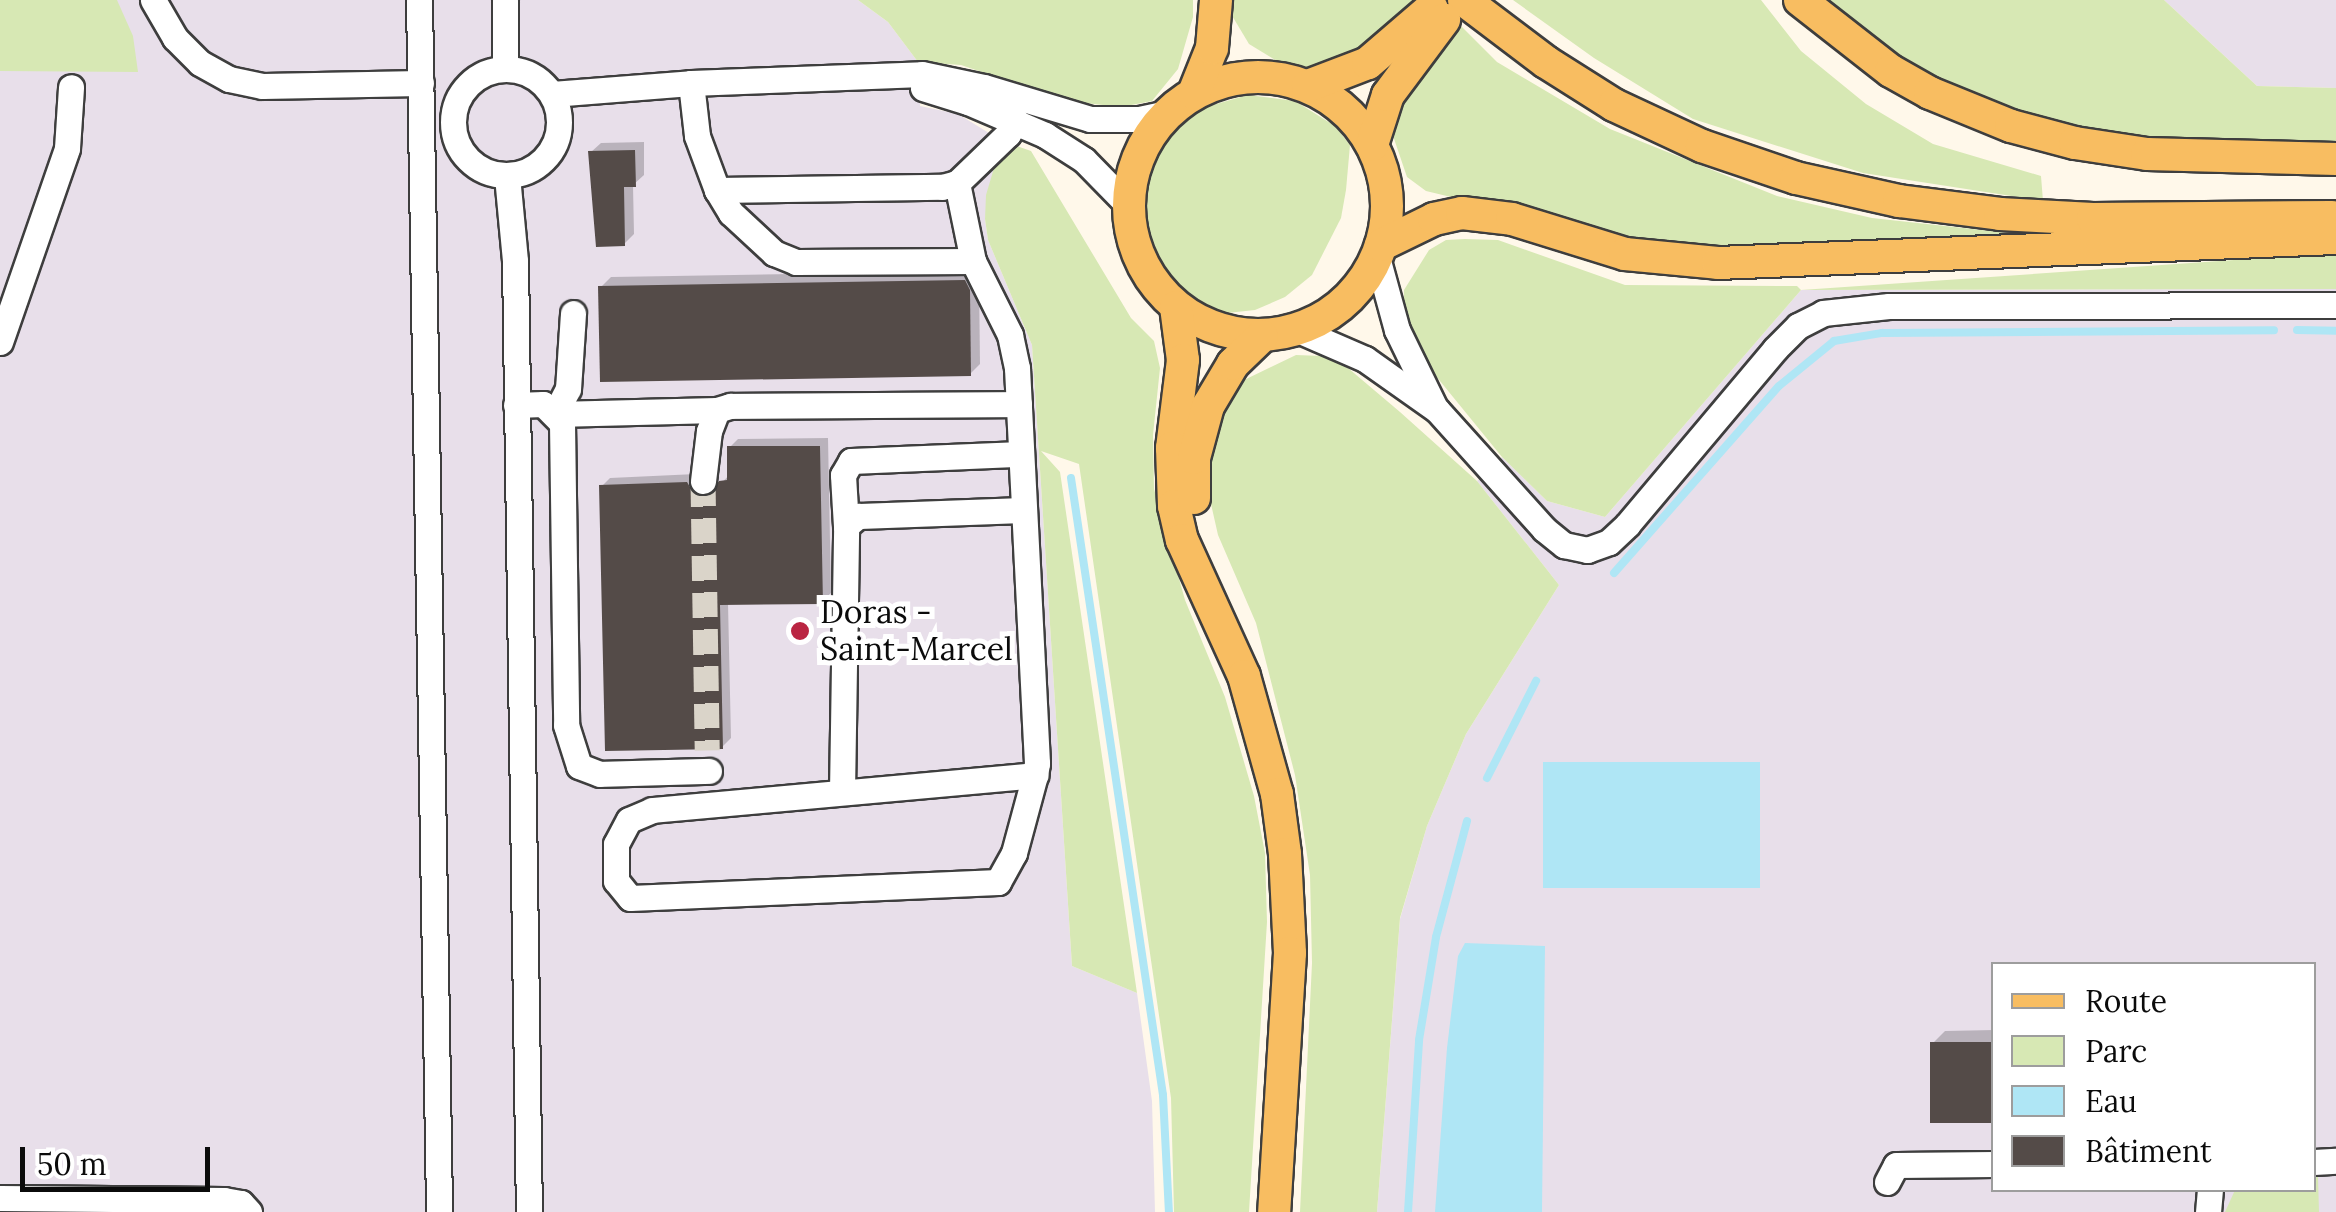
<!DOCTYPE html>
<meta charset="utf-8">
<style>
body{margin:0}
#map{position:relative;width:2336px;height:1212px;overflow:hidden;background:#fff8ea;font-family:Lora,serif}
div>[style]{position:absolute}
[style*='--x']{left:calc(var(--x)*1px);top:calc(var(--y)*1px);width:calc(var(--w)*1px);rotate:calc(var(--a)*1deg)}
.industrial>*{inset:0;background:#e8dfea}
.green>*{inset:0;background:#d7e8b4}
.water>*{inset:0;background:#afe6f5;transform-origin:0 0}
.shadow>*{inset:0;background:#0003}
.stream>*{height:8px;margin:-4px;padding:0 4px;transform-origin:4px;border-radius:4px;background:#afe6f5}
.building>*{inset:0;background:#544b48;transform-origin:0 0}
.minor-tunnel>*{height:25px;margin-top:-12.5px;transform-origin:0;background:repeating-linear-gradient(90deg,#dad4c9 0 25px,transparent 0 37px)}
.roads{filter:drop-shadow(2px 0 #3e3e3e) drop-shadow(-2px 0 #3e3e3e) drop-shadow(0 2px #3e3e3e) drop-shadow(0 -2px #3e3e3e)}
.minor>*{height:25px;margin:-12.5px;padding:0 12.5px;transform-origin:12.5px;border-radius:12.5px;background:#fff}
.minor>.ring{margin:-12.5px;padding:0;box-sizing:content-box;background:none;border:25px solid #fff;border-radius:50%}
.major>*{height:32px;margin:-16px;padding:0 16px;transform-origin:16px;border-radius:16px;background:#f8bd61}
.major>.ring{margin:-16px;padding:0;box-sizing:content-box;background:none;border:32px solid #f8bd61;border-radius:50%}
.dots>*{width:28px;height:28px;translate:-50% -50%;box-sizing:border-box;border:5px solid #fff;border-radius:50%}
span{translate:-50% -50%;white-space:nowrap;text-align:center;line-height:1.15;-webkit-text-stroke:10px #fff;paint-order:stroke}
.poi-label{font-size:32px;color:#0b0b0b}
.left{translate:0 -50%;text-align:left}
.legend{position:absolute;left:1991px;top:962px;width:325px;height:230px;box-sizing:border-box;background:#fff;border:2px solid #9d9d9d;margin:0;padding:12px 18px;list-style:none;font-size:30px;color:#0b0b0b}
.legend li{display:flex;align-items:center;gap:20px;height:50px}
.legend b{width:50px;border:2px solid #9d9d9d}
.scale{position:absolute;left:20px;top:1147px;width:190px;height:45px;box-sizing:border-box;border:5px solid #0b0b0b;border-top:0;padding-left:12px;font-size:30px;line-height:35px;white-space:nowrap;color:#0b0b0b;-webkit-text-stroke:8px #fff;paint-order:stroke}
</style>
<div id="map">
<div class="industrial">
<i style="clip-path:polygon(0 0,858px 0,888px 22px,918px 62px,920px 106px,958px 114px,1002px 141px,985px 219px,988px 240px,1032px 345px,1072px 966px,1137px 993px,1152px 1101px,1155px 1212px,0 1212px)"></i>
<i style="clip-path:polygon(2164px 0,2336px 0,2336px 88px,2257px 86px)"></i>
<i style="clip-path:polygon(evenodd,2336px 289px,2336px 1212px,1377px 1212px,1400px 919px,1427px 826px,1466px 734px,1559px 585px,1477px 481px,1502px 457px,1547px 501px,1605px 517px,1801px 290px,2336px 289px,1994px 964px,2314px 964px,2314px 1190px,1994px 1190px,1994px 964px)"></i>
</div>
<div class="green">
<i style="clip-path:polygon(0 0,117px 0,133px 36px,138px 72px,0 71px)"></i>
<i style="clip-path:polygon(858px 0,1193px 0,1193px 17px,1178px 69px,1152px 101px,1121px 107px,1067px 101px,961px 65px,918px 62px,888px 22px)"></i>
<i style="clip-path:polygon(1229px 0,1425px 0,1334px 70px,1285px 66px,1249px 44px,1231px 14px)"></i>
<i style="clip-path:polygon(1513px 0,1761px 0,1801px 51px,1866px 104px,1933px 144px,2041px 176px,2043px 201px,1863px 173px,1693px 119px,1594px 58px)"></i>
<i style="clip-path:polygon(1823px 0,2164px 0,2257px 86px,2336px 88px,2336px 148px,2109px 136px,2014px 115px,1906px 70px)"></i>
<i style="clip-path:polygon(1457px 22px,1497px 62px,1610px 129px,1777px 196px,1872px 218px,2036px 236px,1667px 249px,1426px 191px,1407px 177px,1390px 127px,1399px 97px)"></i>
<i style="clip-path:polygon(1248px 95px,1295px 101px,1335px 126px,1350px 145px,1346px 190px,1341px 218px,1312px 275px,1285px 297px,1255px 310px,1218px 314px,1194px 305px,1168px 282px,1151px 254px,1142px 221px,1144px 187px,1155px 155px,1175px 128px,1202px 108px)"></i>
<i style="clip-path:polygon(1002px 141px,1031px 151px,1131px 318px,1154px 341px,1160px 368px,1153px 435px,1154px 489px,1185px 600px,1225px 697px,1254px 796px,1265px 853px,1267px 922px,1249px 1212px,1174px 1212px,1171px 1098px,1079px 464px,1041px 451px,1060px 472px,1137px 993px,1072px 966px,1032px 345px,988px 240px,985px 219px,986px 195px)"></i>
<i style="clip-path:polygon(1465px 239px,1498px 240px,1625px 285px,1797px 286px,1801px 290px,2336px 253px,2336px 289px,1801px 290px,1605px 517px,1547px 501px,1502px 457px,1431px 370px,1404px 314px,1404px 290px,1429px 250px,1446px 240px)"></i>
<i style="clip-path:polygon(1296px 355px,1322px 356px,1348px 368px,1400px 412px,1477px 481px,1559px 585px,1466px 734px,1427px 826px,1400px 918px,1377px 1212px,1300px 1212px,1312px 963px,1310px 875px,1295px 775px,1256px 623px,1218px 535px,1211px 504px,1209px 463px,1217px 421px,1240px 382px)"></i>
<i style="clip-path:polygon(2314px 1175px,2318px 1176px,2319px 1212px,2225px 1212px,2235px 1190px,2314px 1190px)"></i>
</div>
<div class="water">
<i style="left:1543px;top:762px;width:217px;height:126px"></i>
<i style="clip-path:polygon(1465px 943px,1545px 946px,1542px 1212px,1435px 1212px,1447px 1048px,1458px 956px)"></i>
</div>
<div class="shadow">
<i style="clip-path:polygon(644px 142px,644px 175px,633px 185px,634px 234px,624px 244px,591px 152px,601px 143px)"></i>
<i style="clip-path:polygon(975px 271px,979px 279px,980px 364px,970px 374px,601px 287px,611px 277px)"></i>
<i style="clip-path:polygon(828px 438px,831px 593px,822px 601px,728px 603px,731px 738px,722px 747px,602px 486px,610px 478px,696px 474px,703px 487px,717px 488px,730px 474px,730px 447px,738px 439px)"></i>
<i style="clip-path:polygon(1994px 1030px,1994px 1120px,1933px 1043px,1945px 1031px)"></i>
</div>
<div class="stream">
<i style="--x:2297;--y:330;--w:39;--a:1"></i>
<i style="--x:1071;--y:478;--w:624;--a:81.52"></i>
<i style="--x:1163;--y:1095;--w:117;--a:87.1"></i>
<i style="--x:1614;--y:573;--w:249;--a:-48.6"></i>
<i style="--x:1779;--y:386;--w:71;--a:-39.3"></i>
<i style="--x:1834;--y:341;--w:49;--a:-9.5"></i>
<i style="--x:1882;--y:333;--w:392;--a:-0.4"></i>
<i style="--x:1487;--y:778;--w:109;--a:-63.2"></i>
<i style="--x:1408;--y:1212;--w:172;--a:-86.3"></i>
<i style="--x:1419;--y:1040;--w:104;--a:-80.6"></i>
<i style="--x:1436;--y:937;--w:120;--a:-75"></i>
</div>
<div class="building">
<i style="clip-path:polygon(635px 150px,636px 187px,624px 187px,625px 246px,596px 247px,588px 151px)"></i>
<i style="clip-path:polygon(965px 280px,970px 290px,971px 376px,600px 382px,598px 286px)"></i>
<i style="clip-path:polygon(727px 446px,820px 446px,823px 604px,720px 605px,723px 749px,605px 751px,599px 485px,687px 482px,694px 494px,708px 496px,719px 481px,727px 480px)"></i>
<i style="left:1930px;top:1042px;width:64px;height:81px"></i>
</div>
<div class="minor-tunnel">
<i style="--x:703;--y:481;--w:269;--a:89.1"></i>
</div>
<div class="roads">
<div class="minor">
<i style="--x:153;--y:0;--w:44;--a:59.9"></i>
<i style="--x:175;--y:38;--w:35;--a:45"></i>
<i style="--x:200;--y:63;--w:33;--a:29"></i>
<i style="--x:229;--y:79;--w:34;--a:12"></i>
<i style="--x:262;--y:86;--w:159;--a:-1.1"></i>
<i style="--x:419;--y:0;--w:1212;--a:89.05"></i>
<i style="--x:505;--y:67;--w:67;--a:-90"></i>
<i class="ring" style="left:453px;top:69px;width:81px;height:81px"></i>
<i style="--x:691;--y:83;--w:53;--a:83.5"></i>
<i style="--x:697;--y:136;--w:58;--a:69.7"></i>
<i style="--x:717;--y:190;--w:225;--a:-0.8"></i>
<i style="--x:942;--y:187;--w:16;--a:-15"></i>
<i style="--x:957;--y:183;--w:71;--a:-43.9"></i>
<i style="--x:1008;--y:134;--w:16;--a:-63"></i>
<i style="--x:923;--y:88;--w:47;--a:17.3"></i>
<i style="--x:968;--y:102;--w:84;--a:23.2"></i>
<i style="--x:1045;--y:135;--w:46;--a:32.7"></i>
<i style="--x:1084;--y:160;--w:63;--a:45.6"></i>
<i style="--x:552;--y:94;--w:139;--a:-4.5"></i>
<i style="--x:691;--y:83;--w:231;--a:-2.2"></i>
<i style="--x:922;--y:74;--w:63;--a:11.8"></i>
<i style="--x:984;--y:87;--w:111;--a:16.8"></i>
<i style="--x:1090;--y:119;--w:49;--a:0"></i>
<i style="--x:1139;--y:119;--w:30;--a:-12"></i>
<i style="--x:507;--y:176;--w:85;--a:84.6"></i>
<i style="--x:515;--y:261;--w:951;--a:89.16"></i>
<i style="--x:717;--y:190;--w:27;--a:59"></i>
<i style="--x:731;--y:213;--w:59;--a:42.9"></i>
<i style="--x:774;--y:253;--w:24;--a:22"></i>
<i style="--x:796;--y:262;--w:177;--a:-0.3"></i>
<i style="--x:973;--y:261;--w:80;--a:-101.6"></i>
<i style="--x:1377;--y:257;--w:76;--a:74.7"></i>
<i style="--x:1397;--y:330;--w:85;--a:64"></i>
<i style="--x:973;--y:261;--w:83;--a:63.4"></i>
<i style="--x:1010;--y:335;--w:34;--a:78"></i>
<i style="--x:1017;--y:368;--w:396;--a:87.1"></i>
<i style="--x:1037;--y:763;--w:12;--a:99"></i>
<i style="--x:1035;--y:775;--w:81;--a:105.1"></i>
<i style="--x:1014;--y:853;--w:33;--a:119"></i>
<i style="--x:998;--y:882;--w:368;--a:177.5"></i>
<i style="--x:630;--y:898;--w:22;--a:-129"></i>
<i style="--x:616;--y:881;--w:37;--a:-90"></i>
<i style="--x:616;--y:844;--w:27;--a:-62"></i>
<i style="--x:629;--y:820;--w:25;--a:-23"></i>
<i style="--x:652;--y:810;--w:385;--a:-5.2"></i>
<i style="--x:1298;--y:330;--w:73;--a:23.4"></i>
<i style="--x:1365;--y:359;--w:88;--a:35.3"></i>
<i style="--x:1437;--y:410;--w:160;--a:48"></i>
<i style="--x:1544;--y:529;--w:26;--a:39"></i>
<i style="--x:1564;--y:545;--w:24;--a:12"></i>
<i style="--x:1587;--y:550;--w:23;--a:-20"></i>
<i style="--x:1609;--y:542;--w:25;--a:-43"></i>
<i style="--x:1627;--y:525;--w:230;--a:-49.9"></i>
<i style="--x:1775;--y:349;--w:33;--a:-45"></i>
<i style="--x:1798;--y:326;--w:28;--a:-27"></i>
<i style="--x:1823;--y:313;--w:66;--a:-6.1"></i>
<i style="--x:1889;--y:306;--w:447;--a:-0.1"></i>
<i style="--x:0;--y:342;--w:205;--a:-70.9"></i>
<i style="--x:67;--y:148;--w:61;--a:-86.2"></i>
<i style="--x:516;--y:405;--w:27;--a:-2"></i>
<i style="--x:543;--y:404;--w:27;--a:45"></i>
<i style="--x:562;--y:423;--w:302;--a:89.2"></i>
<i style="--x:566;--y:725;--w:43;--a:72.4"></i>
<i style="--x:579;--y:766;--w:22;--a:21"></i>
<i style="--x:600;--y:774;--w:109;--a:-1.6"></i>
<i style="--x:555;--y:414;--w:162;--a:-1.4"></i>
<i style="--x:555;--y:414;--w:28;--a:-63"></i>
<i style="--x:568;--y:389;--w:76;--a:-86.2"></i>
<i style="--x:703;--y:481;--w:50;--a:-83.2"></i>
<i style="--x:709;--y:431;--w:22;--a:-69"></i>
<i style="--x:717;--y:410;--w:14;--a:-17"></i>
<i style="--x:730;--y:406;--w:289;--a:-0.4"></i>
<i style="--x:846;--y:526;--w:51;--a:-93.4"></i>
<i style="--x:843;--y:475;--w:16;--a:-60"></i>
<i style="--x:851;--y:461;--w:170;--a:-2.4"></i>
<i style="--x:842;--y:792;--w:266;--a:-89.1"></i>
<i style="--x:846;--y:526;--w:16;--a:-40"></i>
<i style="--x:858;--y:516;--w:166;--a:-2.1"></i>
<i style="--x:2314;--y:1162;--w:22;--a:-3"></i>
<i style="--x:1887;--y:1182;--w:19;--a:-62"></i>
<i style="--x:1896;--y:1165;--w:98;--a:-0.6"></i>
<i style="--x:0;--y:1198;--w:224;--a:0.5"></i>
<i style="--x:224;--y:1200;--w:17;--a:10"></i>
<i style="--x:241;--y:1203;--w:12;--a:48"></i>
<i style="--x:2208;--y:1212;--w:22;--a:-85"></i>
</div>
<div class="major">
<i style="--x:1464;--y:0;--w:103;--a:37.1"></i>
<i style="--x:1546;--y:62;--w:80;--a:32.3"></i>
<i style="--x:1614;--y:105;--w:97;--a:25"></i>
<i style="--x:1702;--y:146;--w:99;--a:18.8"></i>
<i style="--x:1796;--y:178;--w:106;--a:12.6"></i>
<i style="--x:1899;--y:201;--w:102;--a:7.3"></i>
<i style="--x:2000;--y:214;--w:93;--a:3.1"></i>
<i style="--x:2093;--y:219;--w:239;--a:-0.5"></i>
<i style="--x:1800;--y:0;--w:115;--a:38"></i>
<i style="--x:1891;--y:71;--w:45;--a:29.4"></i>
<i style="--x:1930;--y:93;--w:87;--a:22.2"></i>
<i style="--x:2011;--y:126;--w:66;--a:14.9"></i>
<i style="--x:2075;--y:143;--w:73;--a:8.7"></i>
<i style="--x:2147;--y:154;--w:189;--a:1.5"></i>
<i class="ring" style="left:1129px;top:77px;width:226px;height:226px"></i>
<i style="--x:1308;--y:86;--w:64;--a:-21"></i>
<i style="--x:1368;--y:63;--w:84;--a:-40.7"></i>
<i style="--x:1194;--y:93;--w:48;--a:-68.2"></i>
<i style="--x:1212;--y:48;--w:48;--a:-85.2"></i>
<i style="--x:1372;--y:145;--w:52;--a:-72.3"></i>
<i style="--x:1388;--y:95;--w:94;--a:-53.3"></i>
<i style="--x:1381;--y:245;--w:59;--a:-26.1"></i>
<i style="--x:1434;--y:219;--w:29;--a:-12"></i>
<i style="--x:1462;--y:213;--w:50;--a:6.8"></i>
<i style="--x:1512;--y:219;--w:118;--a:17.2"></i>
<i style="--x:1625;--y:254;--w:93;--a:5.5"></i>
<i style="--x:1718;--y:263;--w:619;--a:-2.32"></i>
<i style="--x:1176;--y:307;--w:53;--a:82.5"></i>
<i style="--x:1183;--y:360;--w:89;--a:97.1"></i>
<i style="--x:1172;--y:448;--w:58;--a:88"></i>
<i style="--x:1174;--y:506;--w:35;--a:77"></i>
<i style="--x:1182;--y:540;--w:149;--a:65.5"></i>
<i style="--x:1244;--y:676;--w:123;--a:74.4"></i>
<i style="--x:1277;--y:794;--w:61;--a:82.4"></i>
<i style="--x:1285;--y:854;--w:99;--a:87.1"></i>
<i style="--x:1290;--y:953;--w:259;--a:93.5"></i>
<i style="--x:1194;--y:498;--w:40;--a:-90"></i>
<i style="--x:1194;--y:458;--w:54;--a:-74.9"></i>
<i style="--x:1208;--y:406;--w:49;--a:-59.2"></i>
<i style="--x:1233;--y:364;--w:40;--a:-44"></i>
</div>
</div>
<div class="dots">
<i style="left:800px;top:631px;background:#ba2542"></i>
</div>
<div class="poi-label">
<span class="left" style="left:820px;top:631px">Doras -<br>Saint-Marcel</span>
</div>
<ul class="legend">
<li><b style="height:12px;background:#f8bd61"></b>Route</li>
<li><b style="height:28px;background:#d7e8b4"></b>Parc</li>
<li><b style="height:28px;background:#afe6f5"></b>Eau</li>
<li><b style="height:28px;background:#544b48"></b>Bâtiment</li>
</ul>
<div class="scale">50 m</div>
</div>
